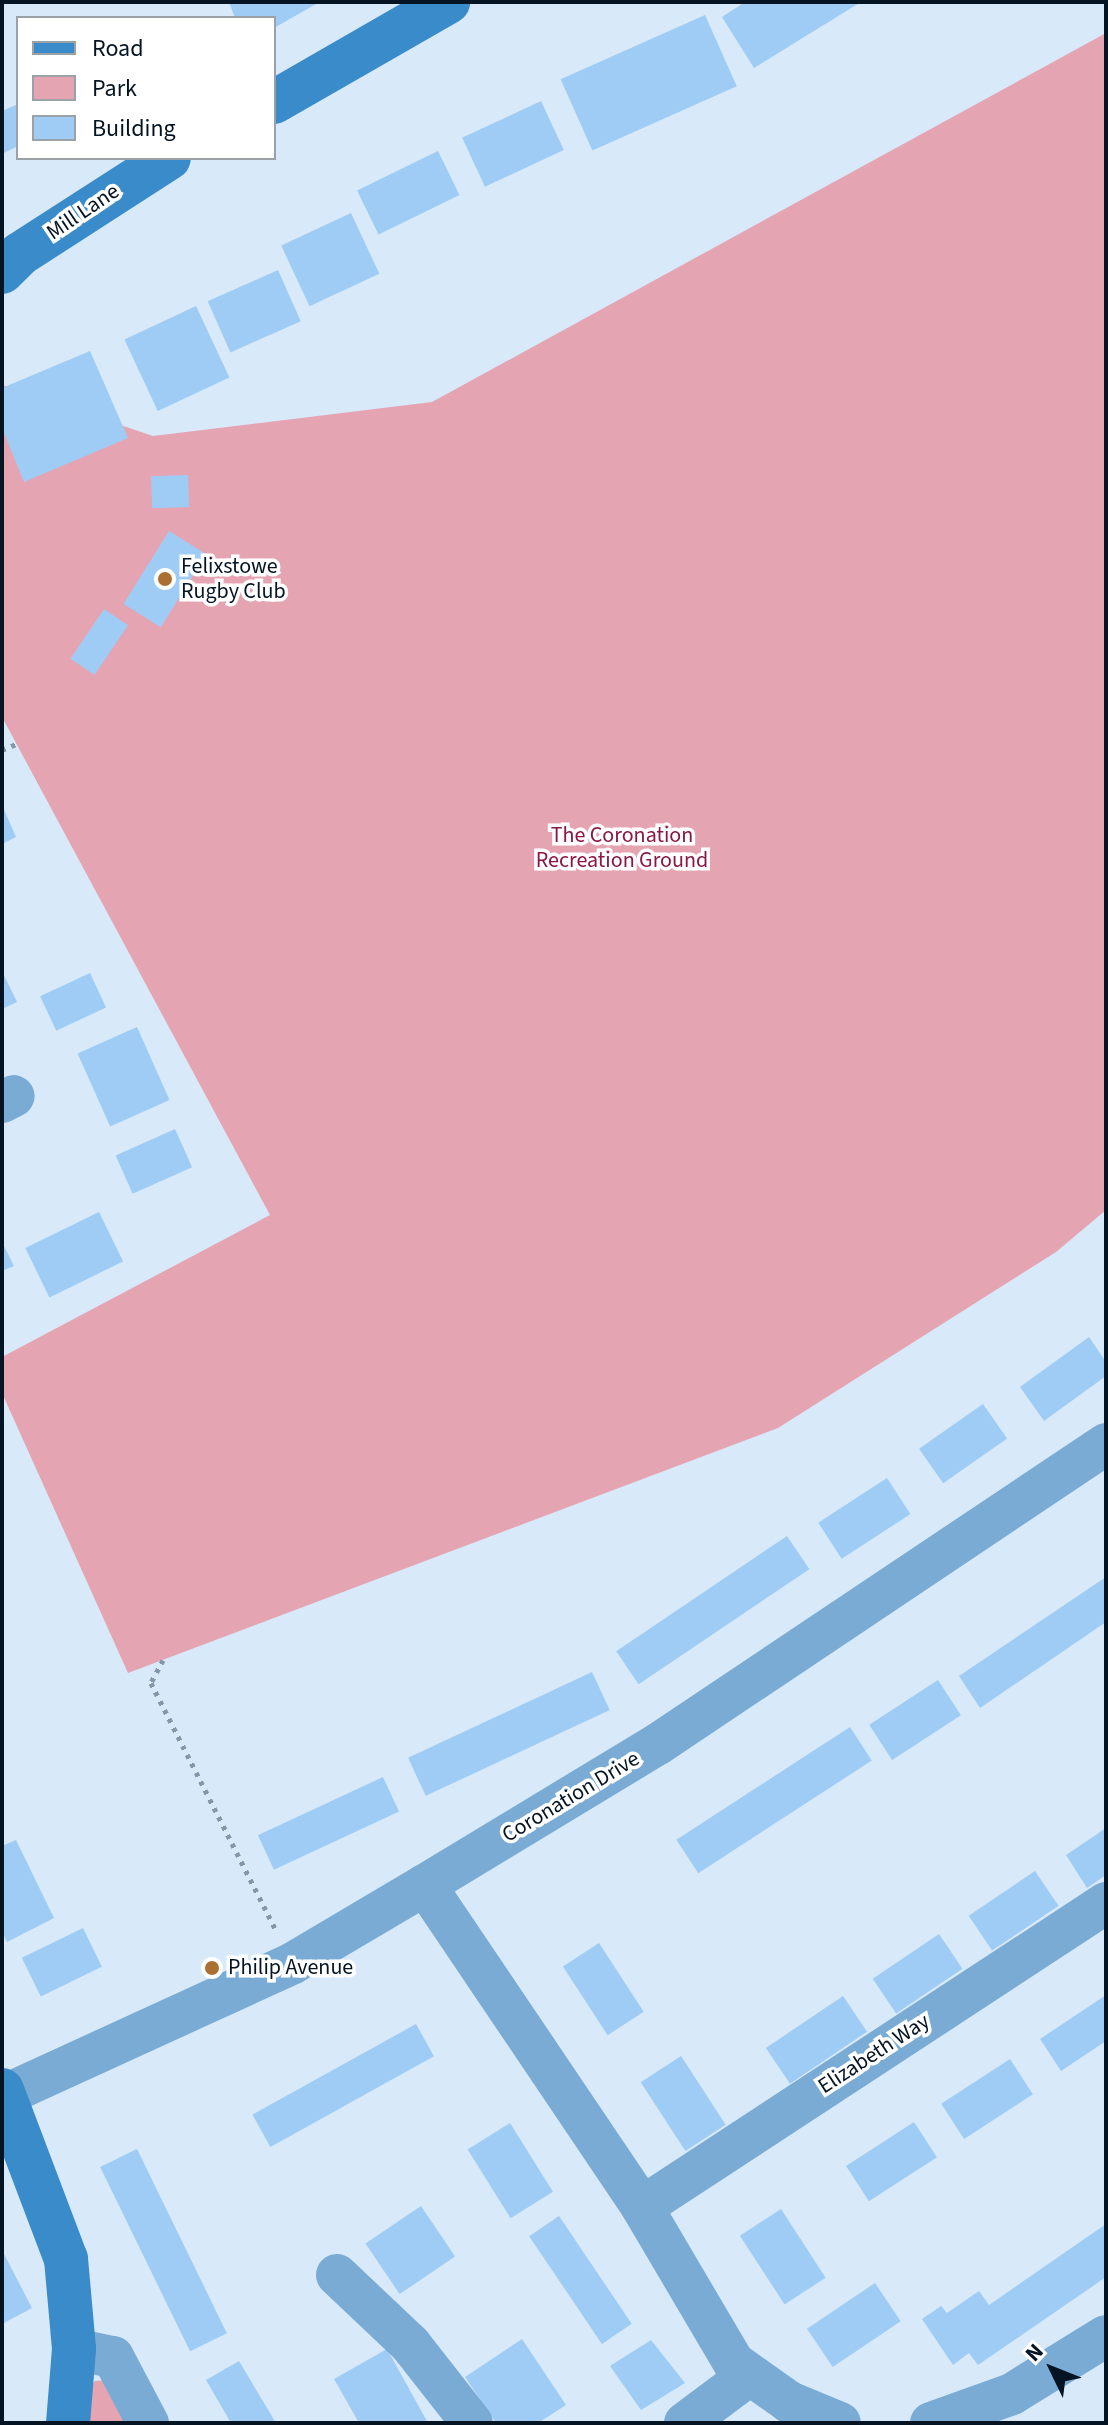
<!DOCTYPE html>
<style>
body{margin:0}
#map{position:relative;width:1108px;height:2425px;overflow:hidden;background:#d8e9f9;font-family:"Source Sans 3",sans-serif}
div>[style]{position:absolute}
[style*='--x']{left:calc(var(--x)*1px);top:calc(var(--y)*1px);width:calc(var(--w)*1px);rotate:calc(var(--a)*1deg)}
.green>*{inset:0;background:#e5a4b2}
.building>*{inset:0;background:#9fccf4;transform-origin:0 0}
.path>*{height:5px;margin-top:-2.5px;transform-origin:0;background:repeating-linear-gradient(90deg,#8596a5 0 4px,transparent 0 10px)}
.street>*{height:42px;margin:-21px;padding:0 21px;transform-origin:21px;border-radius:21px;background:#79abd5}
.secondary>*{height:44px;margin:-22px;padding:0 22px;transform-origin:22px;border-radius:22px;background:#398bca}
.dots>*{width:22px;height:22px;translate:-50% -50%;box-sizing:border-box;border:4px solid #fff;border-radius:50%}
span{translate:-50% -50%;white-space:nowrap;text-align:center;line-height:1.15;-webkit-text-stroke:7px #fff;paint-order:stroke}
.street-label{font-size:22px;color:#041422}
.poi-label{font-size:22px;color:#041422}
.left{translate:0 -50%;text-align:left}
.park-label{font-size:22px;color:#8b1742}
.frame{position:absolute;inset:0;border:4px solid #041422;pointer-events:none}
.legend{position:absolute;left:16px;top:16px;width:260px;height:144px;box-sizing:border-box;background:#fff;border:2px solid #9ba1a7;margin:0;padding:10px 14px;list-style:none;font-size:24px;color:#041422}
.legend li{display:flex;align-items:center;gap:16px;height:40px}
.legend b{width:40px;border:2px solid #9ba1a7}
.north{position:absolute;left:1012px;top:2329px;width:80px;height:80px;-webkit-text-stroke:6px #fff;paint-order:stroke;rotate:313deg;font-size:22px;font-weight:700;line-height:32px;text-align:center;color:#041422}
.north::after{content:'';display:block;margin:auto;width:28px;height:36px;background:#041422;clip-path:polygon(50% 0,100% 100%,50% 72%,0 100%)}
</style>
<div id="map">
<div class="green">
<i style="clip-path:polygon(1106px 33px,1106px 1210px,1056px 1252px,778px 1428px,128px 1673px,2px 1393px,2px 1357px,270px 1215px,2px 717px,2px 385px,153px 436px,432px 402px)"></i>
<i style="clip-path:polygon(109px 2380px,131px 2423px,82px 2423px,87px 2390px,95px 2381px)"></i>
</div>
<div class="building">
<i style="clip-path:polygon(229px 2px,314px 2px,316px 4px,274px 28px,274px 18px,235px 18px)"></i>
<i style="clip-path:polygon(745px 2px,861px 2px,754px 68px,722px 17px)"></i>
<i style="left:705px;top:15px;width:78px;height:158px;rotate:66deg"></i>
<i style="left:541px;top:101px;width:54px;height:87px;rotate:65deg"></i>
<i style="clip-path:polygon(18px 104px,18px 146px,2px 154px,2px 111px)"></i>
<i style="left:438px;top:151px;width:49px;height:90px;rotate:64deg"></i>
<i style="left:351px;top:213px;width:67px;height:77px;rotate:65deg"></i>
<i style="left:278px;top:270px;width:56px;height:77px;rotate:66deg"></i>
<i style="left:196px;top:306px;width:79px;height:79px;rotate:65deg"></i>
<i style="clip-path:polygon(90px 351px,128px 438px,24px 482px,2px 428px,2px 388px)"></i>
<i style="left:188px;top:475px;width:32px;height:37px;rotate:88deg"></i>
<i style="left:169px;top:531px;width:44px;height:86px;rotate:32deg"></i>
<i style="left:104px;top:609px;width:29px;height:60px;rotate:34deg"></i>
<i style="clip-path:polygon(2px 805px,16px 837px,2px 844px)"></i>
<i style="clip-path:polygon(2px 971px,17px 1002px,2px 1009px)"></i>
<i style="left:90px;top:973px;width:38px;height:55px;rotate:65deg"></i>
<i style="left:137px;top:1027px;width:80px;height:65px;rotate:66deg"></i>
<i style="left:175px;top:1129px;width:42px;height:65px;rotate:66deg"></i>
<i style="left:99px;top:1212px;width:55px;height:82px;rotate:64deg"></i>
<i style="clip-path:polygon(2px 1242px,14px 1266px,2px 1271px)"></i>
<i style="clip-path:polygon(1089px 1337px,1106px 1362px,1106px 1376px,1044px 1421px,1020px 1387px)"></i>
<i style="left:983px;top:1404px;width:42px;height:78px;rotate:55deg"></i>
<i style="left:887px;top:1478px;width:43px;height:82px;rotate:57deg"></i>
<i style="left:787px;top:1536px;width:40px;height:206px;rotate:56deg"></i>
<i style="clip-path:polygon(1106px 1577px,1106px 1622px,980px 1708px,959px 1676px)"></i>
<i style="left:592px;top:1672px;width:42px;height:203px;rotate:65deg"></i>
<i style="left:938px;top:1680px;width:42px;height:82px;rotate:57deg"></i>
<i style="left:850px;top:1727px;width:40px;height:207px;rotate:57deg"></i>
<i style="left:383px;top:1777px;width:38px;height:138px;rotate:65deg"></i>
<i style="clip-path:polygon(1106px 1828px,1106px 1875px,1087px 1888px,1066px 1855px)"></i>
<i style="clip-path:polygon(16px 1840px,54px 1918px,7px 1942px,2px 1931px,2px 1846px)"></i>
<i style="left:1035px;top:1871px;width:42px;height:80px;rotate:56deg"></i>
<i style="left:83px;top:1928px;width:43px;height:68px;rotate:64deg"></i>
<i style="left:939px;top:1934px;width:42px;height:80px;rotate:56deg"></i>
<i style="left:599px;top:1943px;width:82px;height:43px;rotate:57deg"></i>
<i style="clip-path:polygon(1106px 1995px,1106px 2041px,1061px 2071px,1040px 2039px)"></i>
<i style="left:843px;top:1996px;width:43px;height:93px;rotate:56deg"></i>
<i style="left:416px;top:2024px;width:37px;height:187px;rotate:61deg"></i>
<i style="left:681px;top:2056px;width:82px;height:48px;rotate:57deg"></i>
<i style="left:1010px;top:2059px;width:42px;height:82px;rotate:57deg"></i>
<i style="left:914px;top:2122px;width:42px;height:81px;rotate:57deg"></i>
<i style="left:510px;top:2123px;width:81px;height:50px;rotate:58deg"></i>
<i style="left:137px;top:2149px;width:205px;height:41px;rotate:64deg"></i>
<i style="left:421px;top:2206px;width:61px;height:67px;rotate:56deg"></i>
<i style="left:781px;top:2209px;width:82px;height:49px;rotate:57deg"></i>
<i style="left:559px;top:2216px;width:130px;height:36px;rotate:56deg"></i>
<i style="clip-path:polygon(1106px 2224px,1106px 2277px,978px 2365px,969px 2353px,953px 2365px,922px 2319px,941px 2306px,947px 2313px,979px 2291px,989px 2305px)"></i>
<i style="clip-path:polygon(2px 2250px,32px 2308px,2px 2324px)"></i>
<i style="left:875px;top:2283px;width:46px;height:82px;rotate:56deg"></i>
<i style="clip-path:polygon(522px 2339px,566px 2405px,538px 2423px,496px 2423px,465px 2377px)"></i>
<i style="clip-path:polygon(651px 2340px,685px 2383px,641px 2410px,610px 2366px)"></i>
<i style="clip-path:polygon(387px 2349px,428px 2423px,359px 2423px,334px 2379px)"></i>
<i style="clip-path:polygon(239px 2361px,276px 2423px,231px 2423px,206px 2380px)"></i>
</div>
<div class="path">
<i style="--x:2;--y:750;--w:15;--a:-23"></i>
<i style="--x:163;--y:1660;--w:26;--a:118"></i>
<i style="--x:151;--y:1683;--w:277;--a:63.2"></i>
</div>
<div class="street">
<i style="--x:2;--y:1102;--w:13;--a:-27"></i>
<i style="--x:425;--y:1885;--w:388;--a:56"></i>
<i style="--x:642;--y:2207;--w:181;--a:59.5"></i>
<i style="--x:734;--y:2363;--w:67;--a:35.3"></i>
<i style="--x:789;--y:2402;--w:55;--a:22.4"></i>
<i style="--x:5;--y:2095;--w:317;--a:-24.6"></i>
<i style="--x:293;--y:1963;--w:153;--a:-30.6"></i>
<i style="--x:425;--y:1885;--w:272;--a:-31.2"></i>
<i style="--x:658;--y:1744;--w:539;--a:-33.81"></i>
<i style="--x:642;--y:2207;--w:555;--a:-33.23"></i>
<i style="--x:337;--y:2275;--w:100;--a:43.4"></i>
<i style="--x:410;--y:2344;--w:100;--a:51.9"></i>
<i style="--x:74;--y:2349;--w:40;--a:12"></i>
<i style="--x:113;--y:2357;--w:75;--a:62.1"></i>
<i style="--x:685;--y:2423;--w:79;--a:-36.7"></i>
<i style="--x:931;--y:2423;--w:86;--a:-19.7"></i>
<i style="--x:1012;--y:2394;--w:110;--a:-31.7"></i>
</div>
<div class="secondary">
<i style="--x:274;--y:102;--w:201;--a:-29.9"></i>
<i style="--x:2;--y:272;--w:25;--a:-45"></i>
<i style="--x:20;--y:254;--w:177;--a:-32.8"></i>
<i style="--x:2;--y:2090;--w:181;--a:69.3"></i>
<i style="--x:66;--y:2259;--w:90;--a:84.9"></i>
<i style="--x:74;--y:2349;--w:74;--a:94.6"></i>
</div>
<div class="dots">
<i style="left:165px;top:579px;background:#ab7031"></i>
<i style="left:212px;top:1968px;background:#ab7031"></i>
</div>
<div class="street-label">
<span style="left:83px;top:212px;rotate:-34deg">Mill Lane</span>
<span style="left:571px;top:1797px;rotate:-31deg">Coronation Drive</span>
<span style="left:874px;top:2054px;rotate:-33deg">Elizabeth Way</span>
</div>
<div class="poi-label">
<span class="left" style="left:181px;top:579px">Felixstowe<br>Rugby Club</span>
<span class="left" style="left:228px;top:1968px">Philip Avenue</span>
</div>
<div class="park-label">
<span style="left:622px;top:848px">The Coronation<br>Recreation Ground</span>
</div>
<div class="frame"></div>
<ul class="legend">
<li><b style="height:10px;background:#398bca"></b>Road</li>
<li><b style="height:22px;background:#e5a4b2"></b>Park</li>
<li><b style="height:22px;background:#9fccf4"></b>Building</li>
</ul>
<div class="north">N</div>
</div>
